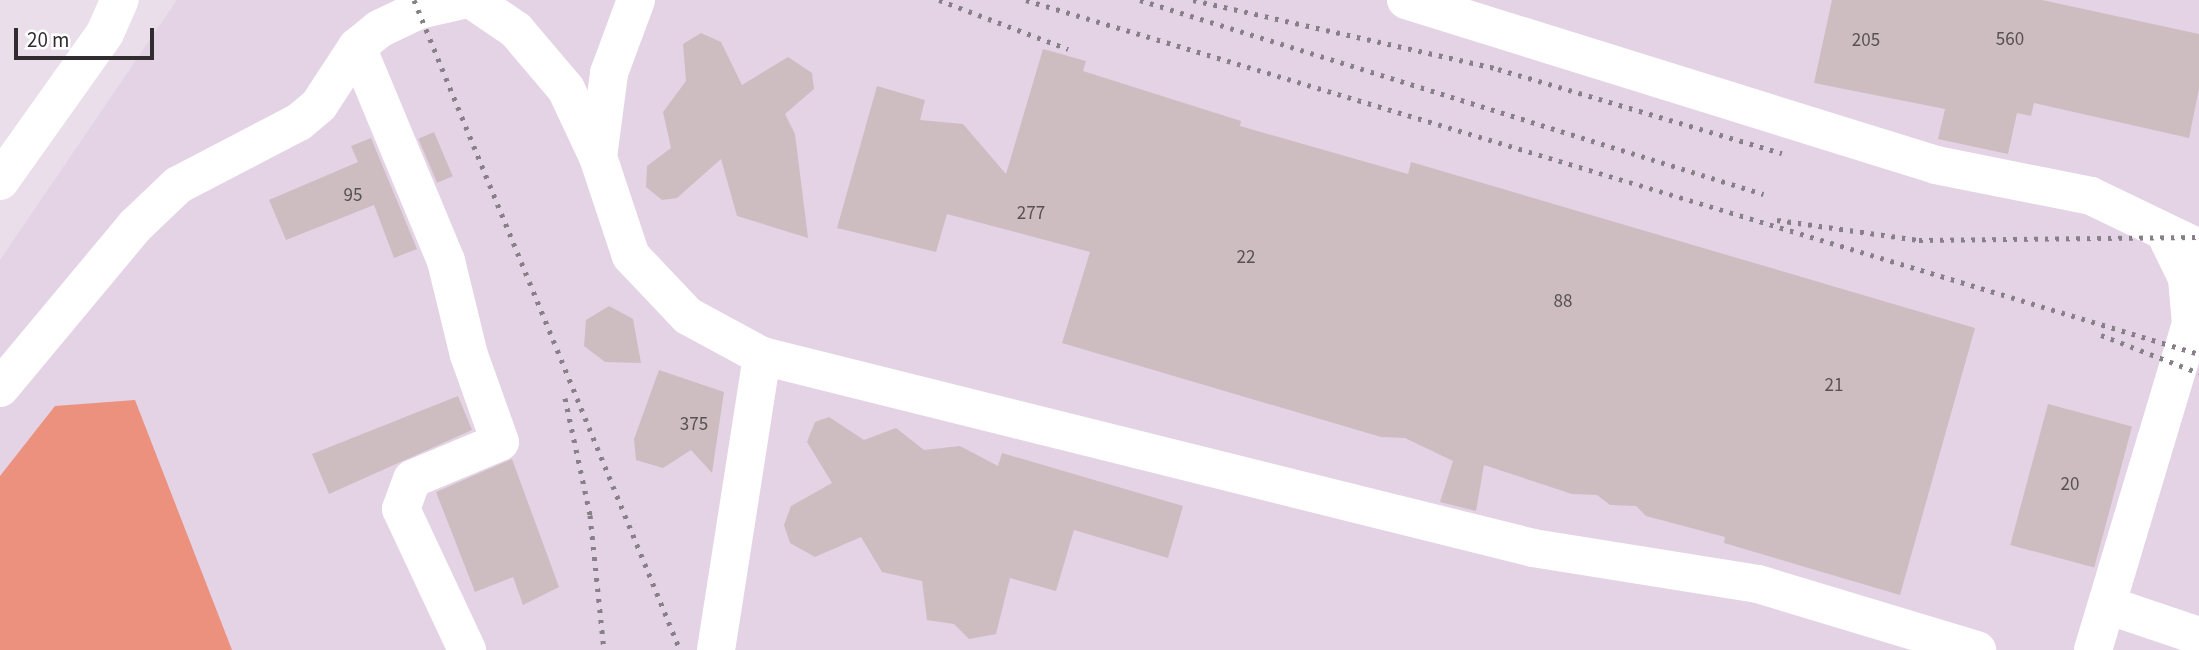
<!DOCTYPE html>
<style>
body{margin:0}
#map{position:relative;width:2199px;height:650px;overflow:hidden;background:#e9deea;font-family:"Source Sans 3",sans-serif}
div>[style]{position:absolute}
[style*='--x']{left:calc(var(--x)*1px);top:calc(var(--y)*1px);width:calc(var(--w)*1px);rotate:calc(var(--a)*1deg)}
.built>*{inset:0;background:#e4d3e5}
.forest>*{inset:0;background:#eb917d}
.building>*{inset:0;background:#cdbdc1;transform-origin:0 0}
.minor>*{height:38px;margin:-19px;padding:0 19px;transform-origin:19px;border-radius:19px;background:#fff}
.rail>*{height:5px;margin-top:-2.5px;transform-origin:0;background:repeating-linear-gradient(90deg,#888088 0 3.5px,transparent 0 10.5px)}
span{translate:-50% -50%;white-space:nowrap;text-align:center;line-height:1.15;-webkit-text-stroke:7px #fff;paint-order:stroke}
.number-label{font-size:19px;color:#575054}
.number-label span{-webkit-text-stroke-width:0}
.scale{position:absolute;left:14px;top:28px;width:140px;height:32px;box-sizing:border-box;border:4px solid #302c30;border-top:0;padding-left:9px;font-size:21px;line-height:24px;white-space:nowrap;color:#302c30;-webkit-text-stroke:5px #fff;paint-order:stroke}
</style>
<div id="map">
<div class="built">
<i style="clip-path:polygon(177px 0,2199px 0,2199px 650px,0 650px,0 260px)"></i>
</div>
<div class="forest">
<i style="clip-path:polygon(135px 400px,232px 650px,0 650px,0 476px,55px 406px)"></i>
</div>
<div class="building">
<i style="clip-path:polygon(1832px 0,2042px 0,2199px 34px,2199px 89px,2189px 138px,2034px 103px,2031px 116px,2017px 113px,2008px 154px,1938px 139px,1945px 109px,1814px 83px)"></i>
<i style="clip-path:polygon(701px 33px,721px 42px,742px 85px,788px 57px,812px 73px,814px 89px,785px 114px,795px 134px,808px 238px,737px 216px,721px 159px,677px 198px,662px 200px,646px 187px,647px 166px,671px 148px,663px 112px,686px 81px,683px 44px)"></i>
<i style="clip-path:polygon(1043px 49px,1086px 61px,1083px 71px,1241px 121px,1240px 126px,1408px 174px,1411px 162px,1975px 328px,1900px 595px,1724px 543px,1725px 537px,1646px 516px,1636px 506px,1610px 505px,1597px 495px,1572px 494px,1484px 465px,1476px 511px,1440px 502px,1453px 461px,1405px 438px,1381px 437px,1062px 343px,1090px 252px,947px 214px,936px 252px,837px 228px,877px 86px,925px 100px,920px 120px,963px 124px,1006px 174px)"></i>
<i style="left:434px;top:132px;width:48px;height:17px;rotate:67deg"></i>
<i style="clip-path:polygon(371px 138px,417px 249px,394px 258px,374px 205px,286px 240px,269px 200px,358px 162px,351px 146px)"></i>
<i style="clip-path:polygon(609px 306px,633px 319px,641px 363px,605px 362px,584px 346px,586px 320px)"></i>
<i style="clip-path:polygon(659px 370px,724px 392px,712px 473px,691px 450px,663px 468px,636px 460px,634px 439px)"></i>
<i style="clip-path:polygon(458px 396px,472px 430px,329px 494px,312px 454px)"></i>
<i style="left:2048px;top:404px;width:87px;height:146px;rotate:15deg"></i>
<i style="clip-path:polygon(829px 417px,864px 440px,896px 428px,924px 450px,960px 446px,998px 466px,1002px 453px,1183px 506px,1168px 558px,1074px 530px,1056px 591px,1010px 578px,996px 634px,969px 639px,954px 624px,927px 620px,922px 581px,882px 572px,861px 537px,815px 557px,790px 543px,784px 525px,791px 506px,832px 483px,807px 442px,815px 422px)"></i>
<i style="clip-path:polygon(512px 459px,559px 587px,523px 605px,513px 577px,475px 592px,436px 492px)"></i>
</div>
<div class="minor">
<i style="--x:472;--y:0;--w:53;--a:34.3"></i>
<i style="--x:516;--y:30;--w:77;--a:49.7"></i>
<i style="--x:566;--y:89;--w:75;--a:64.8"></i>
<i style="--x:598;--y:157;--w:104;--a:71.6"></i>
<i style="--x:631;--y:256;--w:83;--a:46.5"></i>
<i style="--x:688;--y:316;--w:84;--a:28.4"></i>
<i style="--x:762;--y:356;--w:795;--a:13.98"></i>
<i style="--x:1533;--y:548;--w:228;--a:9.1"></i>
<i style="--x:1758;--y:584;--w:229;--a:16.8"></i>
<i style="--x:1406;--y:0;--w:555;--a:17.29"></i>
<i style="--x:1936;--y:165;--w:158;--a:11.3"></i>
<i style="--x:2091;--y:196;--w:120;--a:25.7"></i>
<i style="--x:357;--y:47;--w:232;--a:67.4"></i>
<i style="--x:446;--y:261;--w:97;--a:76.3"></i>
<i style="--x:469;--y:355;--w:92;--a:70.4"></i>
<i style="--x:500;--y:442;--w:95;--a:157.2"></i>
<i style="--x:412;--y:479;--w:32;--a:110"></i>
<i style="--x:401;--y:509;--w:156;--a:64.9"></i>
<i style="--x:598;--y:157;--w:85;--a:-82.5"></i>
<i style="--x:609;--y:73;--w:78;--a:-69.7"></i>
<i style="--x:0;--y:181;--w:181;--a:-54.6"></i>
<i style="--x:105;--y:33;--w:36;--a:-66"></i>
<i style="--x:0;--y:388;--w:211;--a:-50.2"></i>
<i style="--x:135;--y:226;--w:59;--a:-43.6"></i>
<i style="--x:178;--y:185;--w:136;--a:-27.5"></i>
<i style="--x:299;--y:122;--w:26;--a:-40"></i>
<i style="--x:319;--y:105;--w:69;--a:-56.8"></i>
<i style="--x:357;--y:47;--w:28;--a:-39"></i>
<i style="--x:379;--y:29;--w:44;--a:-25.4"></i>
<i style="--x:419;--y:10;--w:45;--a:-12.8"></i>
<i style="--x:2107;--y:605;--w:97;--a:18.6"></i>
<i style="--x:716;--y:650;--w:298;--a:-81.1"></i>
<i style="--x:2093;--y:650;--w:340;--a:-73.3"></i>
<i style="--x:2191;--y:324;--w:46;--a:-95"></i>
<i style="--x:2187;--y:278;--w:43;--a:-116"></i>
</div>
<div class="rail">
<i style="--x:414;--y:0;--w:702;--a:67.74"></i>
<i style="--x:939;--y:0;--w:138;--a:20.8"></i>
<i style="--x:1026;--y:0;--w:1225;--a:16.79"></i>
<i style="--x:1140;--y:0;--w:653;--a:17.3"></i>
<i style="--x:1193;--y:0;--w:313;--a:12.7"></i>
<i style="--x:1498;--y:69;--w:296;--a:16.5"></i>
<i style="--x:1777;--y:220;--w:143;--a:8"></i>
<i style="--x:1919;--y:240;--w:280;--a:-0.6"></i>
<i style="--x:2101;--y:335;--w:105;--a:21.2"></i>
<i style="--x:565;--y:398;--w:120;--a:77.9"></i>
<i style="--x:590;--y:515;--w:136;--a:84.1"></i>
</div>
<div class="number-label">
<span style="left:2010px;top:40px">560</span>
<span style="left:1866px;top:41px">205</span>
<span style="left:353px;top:196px">95</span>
<span style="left:1031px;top:214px">277</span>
<span style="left:1246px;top:258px">22</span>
<span style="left:1563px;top:302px">88</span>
<span style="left:1834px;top:386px">21</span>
<span style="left:694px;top:425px">375</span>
<span style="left:2070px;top:485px">20</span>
</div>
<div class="scale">20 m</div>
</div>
